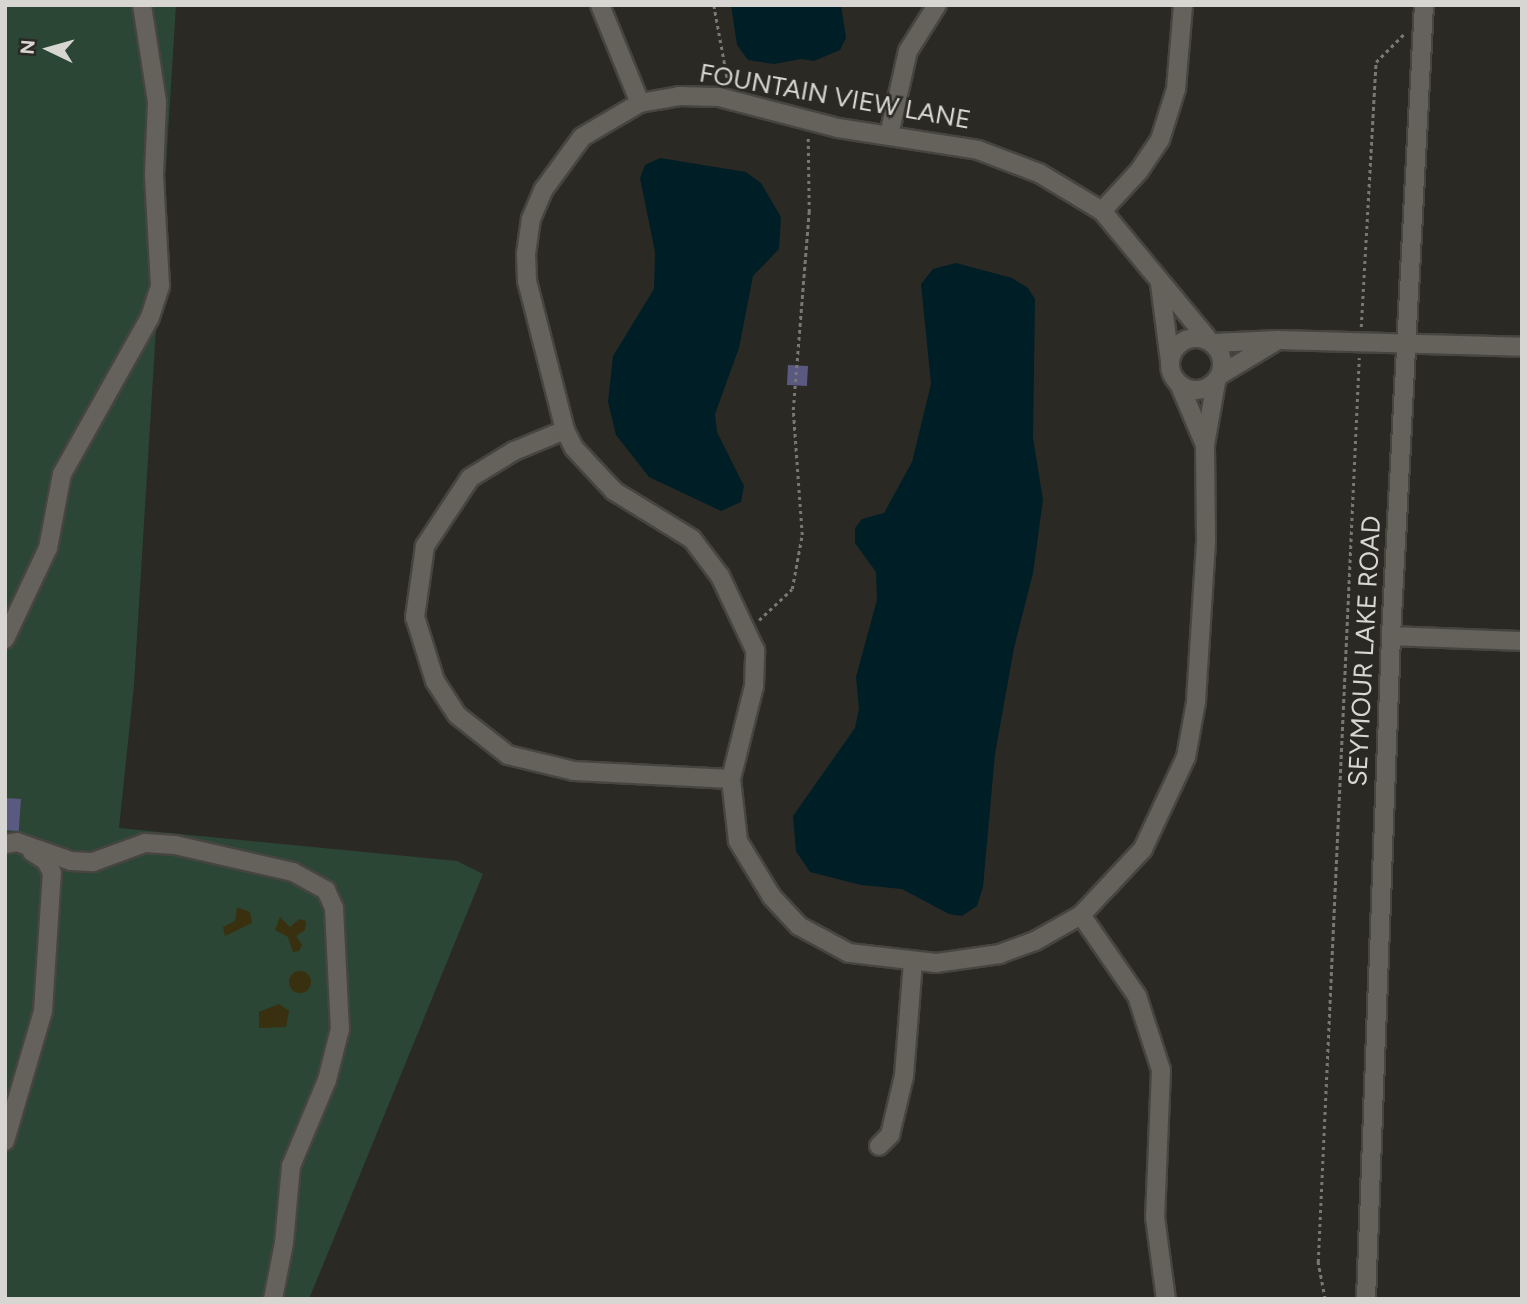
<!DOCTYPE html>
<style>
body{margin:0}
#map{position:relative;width:1527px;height:1304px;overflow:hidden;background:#2b2924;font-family:Figtree,sans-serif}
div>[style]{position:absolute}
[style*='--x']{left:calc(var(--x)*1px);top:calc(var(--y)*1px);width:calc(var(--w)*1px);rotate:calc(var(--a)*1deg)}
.green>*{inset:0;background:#2b4634}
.sand>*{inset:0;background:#393010}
.round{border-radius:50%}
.water>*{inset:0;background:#001e26}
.building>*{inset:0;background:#595982;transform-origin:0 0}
.path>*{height:2.5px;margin-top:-1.25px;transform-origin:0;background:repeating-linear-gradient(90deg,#7a7874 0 3.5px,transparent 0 7px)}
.roads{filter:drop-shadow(2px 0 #464540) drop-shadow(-2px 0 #464540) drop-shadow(0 2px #464540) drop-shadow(0 -2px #464540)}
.minor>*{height:18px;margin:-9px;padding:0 9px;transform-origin:9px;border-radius:9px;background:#64625b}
.minor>.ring{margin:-9px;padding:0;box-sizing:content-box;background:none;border:18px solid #64625b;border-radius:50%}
span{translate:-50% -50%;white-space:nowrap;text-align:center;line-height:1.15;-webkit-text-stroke:5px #2b2924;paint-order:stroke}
.street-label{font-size:26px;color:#d8d6d3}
.frame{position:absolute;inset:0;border:7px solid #d8d6d3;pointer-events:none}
.north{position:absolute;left:14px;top:14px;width:70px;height:70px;-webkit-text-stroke:5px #2b2924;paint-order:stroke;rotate:275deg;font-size:19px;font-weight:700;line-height:28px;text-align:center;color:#d8d6d3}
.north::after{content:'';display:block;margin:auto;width:24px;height:32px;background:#d8d6d3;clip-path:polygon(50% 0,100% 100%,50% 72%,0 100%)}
</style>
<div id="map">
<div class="green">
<i style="clip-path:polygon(5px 5px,176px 5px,134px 685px,119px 828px,457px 861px,483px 874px,309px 1299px,5px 1299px)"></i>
</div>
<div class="sand">
<i style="clip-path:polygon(237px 907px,250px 912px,252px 923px,225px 936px,223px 927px,235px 921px)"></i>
<i style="clip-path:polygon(280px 917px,290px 927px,299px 919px,306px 921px,305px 930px,296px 936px,302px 945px,299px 951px,293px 952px,288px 937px,275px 930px)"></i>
<i class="round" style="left:289px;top:971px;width:22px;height:22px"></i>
<i style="clip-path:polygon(279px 1004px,289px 1011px,286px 1027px,259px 1028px,259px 1012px)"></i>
</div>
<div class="water">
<i style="clip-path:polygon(731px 5px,841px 5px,846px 38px,840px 50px,814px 61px,801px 59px,774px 64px,748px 60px,737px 45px)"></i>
<i style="clip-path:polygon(660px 158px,746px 172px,761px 183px,781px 217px,779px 249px,753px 276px,739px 348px,715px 414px,717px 432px,744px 486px,741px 502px,721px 511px,649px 477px,616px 435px,608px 402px,613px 356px,654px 289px,655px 252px,640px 178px,645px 165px)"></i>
<i style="clip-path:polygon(956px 263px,1012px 278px,1028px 288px,1035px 299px,1033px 438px,1043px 500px,1033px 573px,1014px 648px,995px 754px,983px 887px,977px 906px,962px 916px,949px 914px,902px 889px,861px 885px,810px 872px,796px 851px,793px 816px,855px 728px,859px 709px,856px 677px,877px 600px,876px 572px,855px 543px,855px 528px,862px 519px,884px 513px,912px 462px,931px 384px,921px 284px,933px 269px)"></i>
</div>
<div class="building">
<i style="left:788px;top:365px;width:20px;height:20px;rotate:3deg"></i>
<i style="left:5px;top:798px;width:16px;height:32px;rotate:4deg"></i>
</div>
<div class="path">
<i style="--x:714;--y:5;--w:78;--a:79.7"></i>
<i style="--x:1361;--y:327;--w:265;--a:-86.8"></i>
<i style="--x:1376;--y:62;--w:41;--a:-45"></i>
<i style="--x:759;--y:620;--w:45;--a:-43.2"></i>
<i style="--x:792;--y:589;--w:55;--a:-79.5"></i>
<i style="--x:802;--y:535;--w:125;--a:-94.1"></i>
<i style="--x:793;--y:410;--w:199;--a:-85.4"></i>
<i style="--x:809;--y:212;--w:75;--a:-90.8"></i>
<i style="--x:1325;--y:1299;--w:38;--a:-101"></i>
<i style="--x:1318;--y:1262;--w:905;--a:-87.4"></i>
</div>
<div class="roads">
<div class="minor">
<i style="--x:600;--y:5;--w:106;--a:67.8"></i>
<i style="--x:889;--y:135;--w:86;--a:-77.3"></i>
<i style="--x:908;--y:51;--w:54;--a:-57.8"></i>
<i style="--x:1102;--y:211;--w:54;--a:-47.2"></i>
<i style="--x:1139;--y:171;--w:37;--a:-56"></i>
<i style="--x:1160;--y:140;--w:53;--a:-72.6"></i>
<i style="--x:1176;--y:89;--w:84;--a:-85.2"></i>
<i style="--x:1160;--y:284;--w:78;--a:82.6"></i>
<i class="ring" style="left:1170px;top:338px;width:34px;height:34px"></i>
<i style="--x:1278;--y:340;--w:244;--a:1.6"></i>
<i style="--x:1213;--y:343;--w:65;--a:-2.6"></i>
<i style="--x:1278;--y:340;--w:68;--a:148.9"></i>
<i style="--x:1180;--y:386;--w:64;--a:67"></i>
<i style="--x:1205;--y:445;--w:64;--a:-80.1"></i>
<i style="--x:565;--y:430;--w:55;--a:157.6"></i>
<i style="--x:514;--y:451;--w:52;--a:148.5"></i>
<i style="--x:470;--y:478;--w:82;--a:123.5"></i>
<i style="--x:425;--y:546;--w:72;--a:98"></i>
<i style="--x:415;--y:617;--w:67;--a:72.6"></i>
<i style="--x:435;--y:681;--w:40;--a:57.1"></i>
<i style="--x:457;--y:715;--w:65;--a:38.1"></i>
<i style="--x:508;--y:755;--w:68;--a:13.6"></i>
<i style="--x:574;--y:771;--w:157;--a:2.9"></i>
<i style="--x:1205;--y:445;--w:97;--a:89.4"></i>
<i style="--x:1206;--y:542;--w:160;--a:93.6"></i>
<i style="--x:1196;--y:702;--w:56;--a:100.3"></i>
<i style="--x:1186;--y:757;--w:102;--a:115.1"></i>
<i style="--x:1143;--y:849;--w:91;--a:133.2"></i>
<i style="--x:1081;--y:915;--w:53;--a:150.5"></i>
<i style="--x:1035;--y:941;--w:37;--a:160"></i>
<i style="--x:1000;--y:954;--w:65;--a:172"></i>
<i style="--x:936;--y:963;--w:88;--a:-173.4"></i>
<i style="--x:849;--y:953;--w:57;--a:-151.6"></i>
<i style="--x:799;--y:926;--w:40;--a:-133"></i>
<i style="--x:772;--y:897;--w:66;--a:-121.3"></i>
<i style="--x:738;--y:841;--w:62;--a:-96.4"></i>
<i style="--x:731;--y:779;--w:96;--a:-76.1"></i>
<i style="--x:754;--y:686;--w:36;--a:-88"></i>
<i style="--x:755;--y:650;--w:82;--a:-115.3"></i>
<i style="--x:720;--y:576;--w:46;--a:-127.1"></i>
<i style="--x:692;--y:539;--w:92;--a:-148.4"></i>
<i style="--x:614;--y:491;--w:59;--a:-132.9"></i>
<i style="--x:574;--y:448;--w:20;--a:-117"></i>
<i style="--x:565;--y:430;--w:154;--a:-104.3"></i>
<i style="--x:527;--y:281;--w:27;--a:-92"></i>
<i style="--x:526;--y:254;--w:35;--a:-82"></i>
<i style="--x:531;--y:219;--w:33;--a:-67"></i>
<i style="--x:544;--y:189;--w:64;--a:-53.8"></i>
<i style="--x:582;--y:137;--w:67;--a:-30.4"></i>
<i style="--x:640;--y:103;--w:40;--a:-10"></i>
<i style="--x:679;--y:96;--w:40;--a:1.4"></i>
<i style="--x:719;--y:97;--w:123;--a:14.6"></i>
<i style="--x:838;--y:128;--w:142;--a:8.9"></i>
<i style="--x:978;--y:150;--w:65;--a:20.7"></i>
<i style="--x:1039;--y:173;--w:74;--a:31.1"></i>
<i style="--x:1102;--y:211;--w:165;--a:50.4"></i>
<i style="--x:1391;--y:636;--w:131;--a:2.2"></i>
<i style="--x:5;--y:639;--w:101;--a:-64.7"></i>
<i style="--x:48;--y:548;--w:75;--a:-79.3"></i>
<i style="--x:62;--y:474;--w:180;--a:-60.7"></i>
<i style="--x:150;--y:317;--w:33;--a:-72"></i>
<i style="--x:160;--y:286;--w:112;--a:-93.1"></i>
<i style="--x:154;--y:174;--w:72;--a:-87.6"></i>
<i style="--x:157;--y:102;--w:98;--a:-98.8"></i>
<i style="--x:5;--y:844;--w:12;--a:-9"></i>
<i style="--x:17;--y:842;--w:57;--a:19.4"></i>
<i style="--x:71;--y:861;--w:22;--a:3"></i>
<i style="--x:93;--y:862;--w:55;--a:-20.1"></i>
<i style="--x:145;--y:843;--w:30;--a:4"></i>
<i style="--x:175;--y:845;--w:121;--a:12.9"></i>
<i style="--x:293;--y:872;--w:38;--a:29"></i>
<i style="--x:326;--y:890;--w:20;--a:66"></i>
<i style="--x:334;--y:908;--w:121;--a:87.2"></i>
<i style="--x:340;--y:1029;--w:53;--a:104.3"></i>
<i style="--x:327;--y:1080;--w:93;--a:112.7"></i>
<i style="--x:291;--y:1166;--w:77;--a:95.2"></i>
<i style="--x:284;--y:1243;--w:57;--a:101.1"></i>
<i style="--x:1081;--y:915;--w:98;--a:55.3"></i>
<i style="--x:1137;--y:996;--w:78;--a:72"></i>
<i style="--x:1161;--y:1070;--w:147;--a:92.3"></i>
<i style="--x:1155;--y:1217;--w:83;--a:82.4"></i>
<i style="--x:5;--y:1141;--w:135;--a:-73.7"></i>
<i style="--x:43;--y:1011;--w:138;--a:-86.3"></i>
<i style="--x:52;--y:873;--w:13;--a:-117"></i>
<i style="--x:46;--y:861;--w:17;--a:-147"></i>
<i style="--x:879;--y:1146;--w:16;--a:-45"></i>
<i style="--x:890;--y:1135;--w:61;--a:-76.7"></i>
<i style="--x:904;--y:1076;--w:114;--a:-85.5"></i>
<i style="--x:1366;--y:1299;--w:663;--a:-87.84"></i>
<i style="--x:1391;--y:636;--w:632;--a:-87.01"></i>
</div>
</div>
<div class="street-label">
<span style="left:835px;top:97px;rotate:10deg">FOUNTAIN VIEW LANE</span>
<span style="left:1365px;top:651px;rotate:-87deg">SEYMOUR LAKE ROAD</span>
</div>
<div class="frame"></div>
<div class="north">N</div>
</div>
